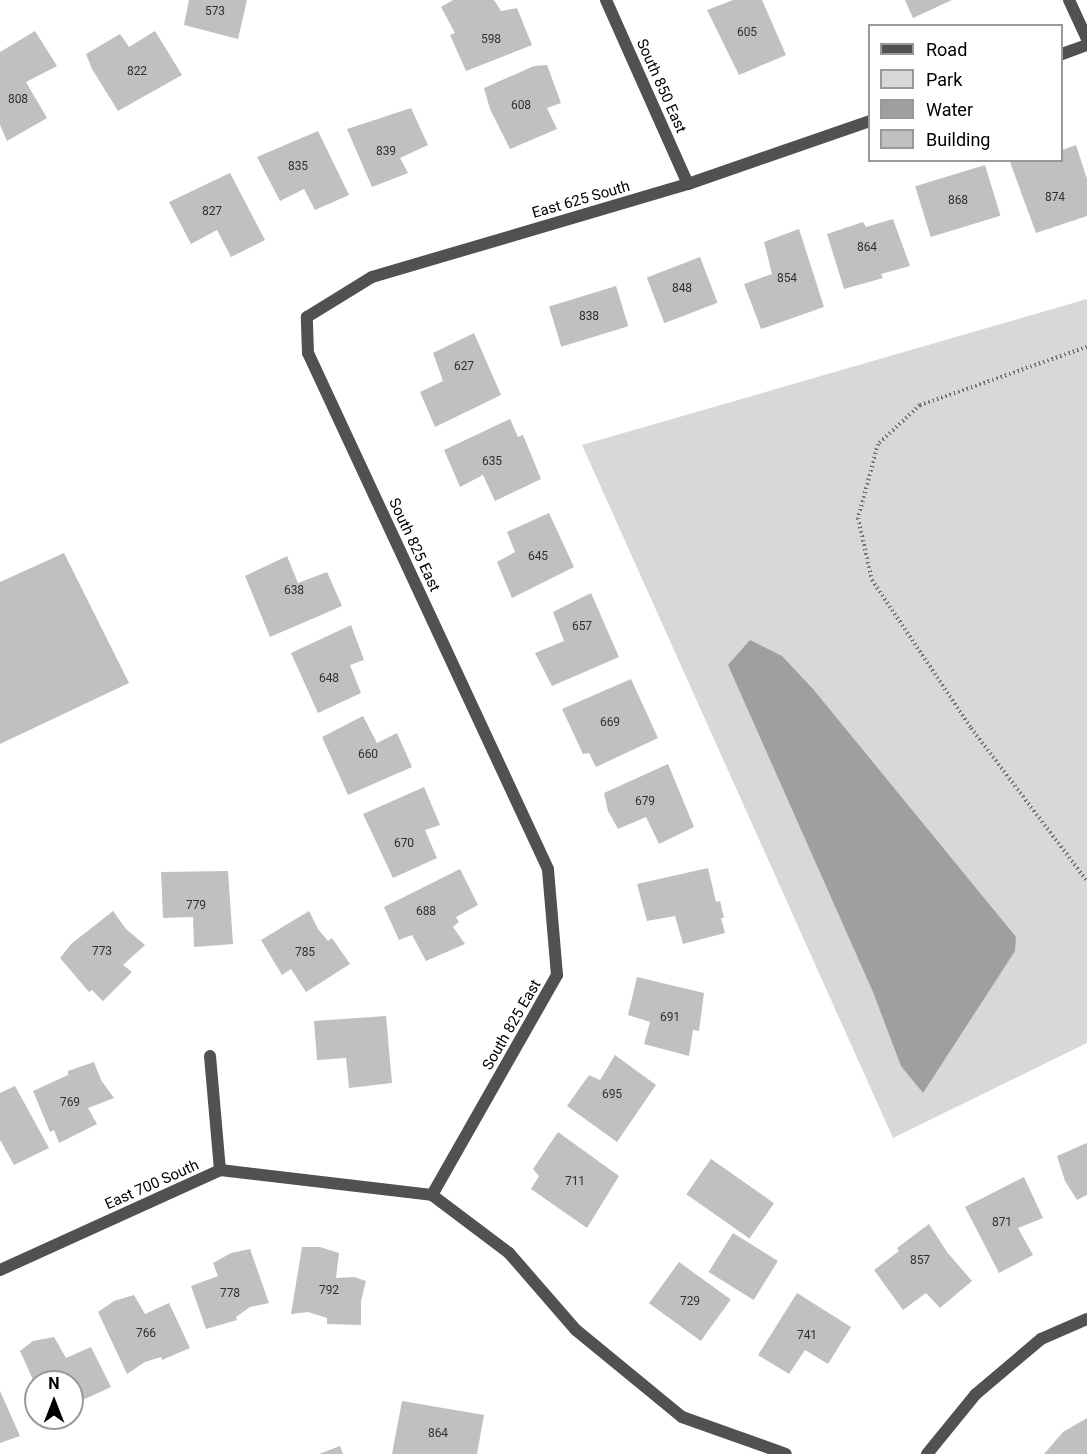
<!DOCTYPE html>
<style>
body{margin:0}
#map{position:relative;width:1087px;height:1454px;overflow:hidden;background:#fff;font-family:Roboto,sans-serif}
div>[style]{position:absolute}
[style*='--x']{left:calc(var(--x)*1px);top:calc(var(--y)*1px);width:calc(var(--w)*1px);rotate:calc(var(--a)*1deg)}
.green>*{inset:0;background:#d8d8d8}
.water>*{inset:0;background:#9f9f9f}
.building>*{inset:0;background:#c0c0c0;transform-origin:0 0}
.path>*{height:4px;margin-top:-2px;transform-origin:0;background:repeating-linear-gradient(90deg,#737373 0 1.5px,transparent 0 4.5px)}
.minor>*{height:12px;margin:-6px;padding:0 6px;transform-origin:6px;border-radius:6px;background:#515151}
span{translate:-50% -50%;white-space:nowrap;text-align:center;line-height:1.15;-webkit-text-stroke:4.5px #fff;paint-order:stroke}
.number-label{font-size:12px;color:#303030}
.number-label span{-webkit-text-stroke-width:0}
.street-label{font-size:15px;color:#000}
.legend{position:absolute;left:868px;top:24px;width:195px;height:138px;box-sizing:border-box;background:#fff;border:2px solid #999;margin:0;padding:8px 10px;list-style:none;font-size:18px;color:#000}
.legend li{display:flex;align-items:center;gap:12px;height:30px}
.legend b{width:30px;border:2px solid #999}
.north{position:absolute;left:24px;top:1370px;width:60px;height:60px;box-sizing:border-box;background:#fff;border:2px solid #999;border-radius:50%;rotate:0deg;font-size:16px;font-weight:700;line-height:24px;text-align:center;color:#000}
.north::after{content:'';display:block;margin:auto;width:21px;height:27px;background:#000;clip-path:polygon(50% 0,100% 100%,50% 72%,0 100%)}
</style>
<div id="map">
<div class="green">
<i style="clip-path:polygon(1087px 299px,1087px 1043px,893px 1138px,582px 445px)"></i>
</div>
<div class="water">
<i style="clip-path:polygon(750px 640px,782px 656px,813px 689px,1016px 937px,1015px 951px,923px 1093px,901px 1066px,873px 992px,728px 665px)"></i>
</div>
<div class="building">
<i style="clip-path:polygon(189px 0,247px 0,238px 39px,184px 25px)"></i>
<i style="clip-path:polygon(453px 0,494px 0,501px 11px,517px 8px,532px 45px,466px 71px,450px 35px,455px 33px,441px 7px)"></i>
<i style="clip-path:polygon(733px 0,762px 0,786px 55px,739px 75px,707px 10px)"></i>
<i style="clip-path:polygon(905px 0,952px 0,913px 18px)"></i>
<i style="clip-path:polygon(35px 31px,57px 66px,26px 82px,47px 118px,7px 141px,0 125px,0 52px)"></i>
<i style="clip-path:polygon(155px 31px,182px 75px,118px 111px,92px 69px,86px 54px,120px 34px,129px 47px)"></i>
<i style="clip-path:polygon(547px 65px,561px 103px,547px 108px,557px 129px,510px 149px,490px 109px,484px 88px,534px 66px)"></i>
<i style="clip-path:polygon(411px 108px,428px 145px,400px 158px,408px 173px,372px 187px,347px 129px)"></i>
<i style="clip-path:polygon(318px 131px,349px 195px,315px 210px,304px 189px,280px 201px,257px 157px)"></i>
<i style="clip-path:polygon(1076px 145px,1087px 179px,1087px 216px,1036px 233px,1010px 162px,1062px 160px,1062px 150px)"></i>
<i style="left:985px;top:165px;width:53px;height:73px;rotate:73deg"></i>
<i style="clip-path:polygon(230px 173px,265px 240px,231px 257px,217px 230px,191px 244px,169px 202px)"></i>
<i style="clip-path:polygon(893px 219px,910px 266px,881px 274px,883px 278px,844px 289px,827px 234px,863px 222px,866px 227px)"></i>
<i style="clip-path:polygon(799px 229px,824px 307px,761px 329px,744px 284px,772px 274px,764px 242px)"></i>
<i style="left:700px;top:257px;width:49px;height:57px;rotate:69deg"></i>
<i style="left:616px;top:286px;width:42px;height:70px;rotate:73deg"></i>
<i style="clip-path:polygon(474px 333px,501px 395px,435px 427px,420px 392px,443px 381px,433px 353px)"></i>
<i style="clip-path:polygon(510px 419px,518px 437px,523px 435px,541px 479px,495px 501px,483px 475px,460px 487px,444px 450px)"></i>
<i style="clip-path:polygon(549px 513px,574px 567px,512px 598px,497px 562px,515px 552px,507px 532px)"></i>
<i style="clip-path:polygon(64px 553px,129px 683px,0 744px,0 582px)"></i>
<i style="clip-path:polygon(287px 556px,298px 583px,327px 572px,342px 606px,270px 637px,245px 576px)"></i>
<i style="clip-path:polygon(591px 593px,619px 657px,552px 686px,535px 653px,564px 641px,553px 612px)"></i>
<i style="clip-path:polygon(351px 625px,364px 660px,350px 665px,361px 693px,318px 713px,291px 653px)"></i>
<i style="clip-path:polygon(631px 679px,658px 738px,596px 767px,589px 753px,583px 754px,562px 709px)"></i>
<i style="clip-path:polygon(363px 716px,377px 743px,397px 733px,412px 767px,348px 795px,322px 737px)"></i>
<i style="clip-path:polygon(668px 764px,694px 827px,659px 844px,646px 817px,618px 829px,608px 811px,604px 793px)"></i>
<i style="clip-path:polygon(424px 787px,440px 825px,425px 830px,437px 858px,393px 878px,363px 814px)"></i>
<i style="clip-path:polygon(708px 868px,716px 902px,720px 901px,724px 918px,721px 918px,725px 933px,683px 944px,675px 916px,647px 921px,637px 884px)"></i>
<i style="clip-path:polygon(460px 869px,478px 905px,456px 917px,459px 922px,453px 927px,465px 944px,426px 961px,412px 935px,399px 940px,384px 907px)"></i>
<i style="clip-path:polygon(228px 871px,233px 944px,194px 947px,193px 917px,163px 918px,161px 872px)"></i>
<i style="clip-path:polygon(113px 911px,126px 929px,145px 945px,123px 965px,132px 972px,103px 1001px,92px 990px,89px 992px,60px 958px,71px 944px)"></i>
<i style="clip-path:polygon(309px 911px,318px 929px,328px 941px,332px 938px,350px 964px,306px 992px,291px 969px,282px 975px,261px 940px)"></i>
<i style="clip-path:polygon(637px 977px,704px 993px,699px 1031px,693px 1030px,689px 1056px,644px 1044px,650px 1022px,628px 1015px)"></i>
<i style="clip-path:polygon(386px 1016px,392px 1083px,349px 1088px,346px 1058px,317px 1060px,314px 1021px)"></i>
<i style="clip-path:polygon(615px 1055px,656px 1085px,617px 1142px,567px 1106px,589px 1075px,600px 1080px)"></i>
<i style="clip-path:polygon(94px 1062px,101px 1080px,114px 1098px,88px 1108px,97px 1124px,59px 1143px,54px 1130px,50px 1132px,33px 1091px,68px 1075px,68px 1071px)"></i>
<i style="clip-path:polygon(15px 1086px,49px 1148px,14px 1165px,0 1140px,0 1093px)"></i>
<i style="clip-path:polygon(558px 1132px,619px 1176px,587px 1228px,531px 1189px,539px 1176px,533px 1169px)"></i>
<i style="clip-path:polygon(1087px 1143px,1087px 1195px,1077px 1200px,1065px 1181px,1057px 1156px)"></i>
<i style="left:711px;top:1159px;width:77px;height:43px;rotate:35deg"></i>
<i style="clip-path:polygon(1024px 1177px,1043px 1218px,1018px 1228px,1033px 1255px,999px 1273px,965px 1207px)"></i>
<i style="clip-path:polygon(929px 1224px,947px 1252px,972px 1281px,940px 1308px,926px 1293px,903px 1310px,874px 1270px,899px 1251px,897px 1248px)"></i>
<i style="left:733px;top:1233px;width:53px;height:46px;rotate:32deg"></i>
<i style="clip-path:polygon(302px 1247px,320px 1247px,339px 1253px,336px 1278px,354px 1277px,366px 1281px,361px 1301px,361px 1325px,327px 1324px,327px 1318px,308px 1312px,291px 1314px)"></i>
<i style="clip-path:polygon(250px 1249px,269px 1303px,250px 1307px,236px 1317px,237px 1320px,206px 1329px,191px 1286px,218px 1276px,213px 1263px,231px 1253px)"></i>
<i style="left:679px;top:1262px;width:64px;height:51px;rotate:36deg"></i>
<i style="clip-path:polygon(797px 1293px,851px 1327px,828px 1364px,805px 1350px,789px 1374px,758px 1355px)"></i>
<i style="clip-path:polygon(134px 1295px,145px 1314px,169px 1303px,190px 1348px,162px 1360px,161px 1357px,145px 1362px,127px 1374px,98px 1312px,114px 1301px)"></i>
<i style="clip-path:polygon(54px 1337px,66px 1358px,91px 1347px,111px 1387px,85px 1399px,81px 1396px,72px 1399px,72px 1382px,34px 1382px,20px 1351px,33px 1341px)"></i>
<i style="clip-path:polygon(0 1391px,20px 1436px,0 1443px)"></i>
<i style="clip-path:polygon(402px 1401px,484px 1415px,477px 1454px,392px 1454px)"></i>
<i style="clip-path:polygon(1087px 1418px,1087px 1454px,1044px 1454px,1063px 1432px)"></i>
<i style="clip-path:polygon(340px 1446px,343px 1454px,319px 1454px)"></i>
</div>
<div class="path">
<i style="--x:1087;--y:347;--w:177;--a:160.8"></i>
<i style="--x:920;--y:405;--w:57;--a:137.1"></i>
<i style="--x:878;--y:444;--w:77;--a:105.1"></i>
<i style="--x:858;--y:518;--w:64;--a:77.3"></i>
<i style="--x:872;--y:580;--w:178;--a:56.2"></i>
<i style="--x:971;--y:728;--w:192;--a:52.8"></i>
</div>
<div class="minor">
<i style="--x:606;--y:0;--w:201;--a:66"></i>
<i style="--x:1069;--y:0;--w:43;--a:65.2"></i>
<i style="--x:1062;--y:54;--w:27;--a:-20"></i>
<i style="--x:210;--y:1056;--w:114;--a:85"></i>
<i style="--x:432;--y:1195;--w:253;--a:-60.4"></i>
<i style="--x:557;--y:975;--w:106;--a:-94.9"></i>
<i style="--x:548;--y:869;--w:569;--a:-114.94"></i>
<i style="--x:308;--y:353;--w:36;--a:-92"></i>
<i style="--x:307;--y:317;--w:76;--a:-31.6"></i>
<i style="--x:372;--y:277;--w:329;--a:-16.4"></i>
<i style="--x:688;--y:184;--w:193;--a:-19.1"></i>
<i style="--x:432;--y:1195;--w:96;--a:37"></i>
<i style="--x:509;--y:1253;--w:102;--a:49"></i>
<i style="--x:576;--y:1330;--w:137;--a:39.4"></i>
<i style="--x:682;--y:1417;--w:110;--a:19.6"></i>
<i style="--x:0;--y:1270;--w:242;--a:-24.4"></i>
<i style="--x:220;--y:1170;--w:213;--a:6.7"></i>
<i style="--x:927;--y:1454;--w:77;--a:-50.8"></i>
<i style="--x:976;--y:1394;--w:85;--a:-40.2"></i>
<i style="--x:1041;--y:1339;--w:50;--a:-23.5"></i>
</div>
<div class="number-label">
<span style="left:215px;top:12px">573</span>
<span style="left:747px;top:33px">605</span>
<span style="left:491px;top:40px">598</span>
<span style="left:137px;top:72px">822</span>
<span style="left:18px;top:100px">808</span>
<span style="left:521px;top:106px">608</span>
<span style="left:386px;top:152px">839</span>
<span style="left:298px;top:167px">835</span>
<span style="left:1055px;top:198px">874</span>
<span style="left:958px;top:201px">868</span>
<span style="left:212px;top:212px">827</span>
<span style="left:867px;top:248px">864</span>
<span style="left:787px;top:279px">854</span>
<span style="left:682px;top:289px">848</span>
<span style="left:589px;top:317px">838</span>
<span style="left:464px;top:367px">627</span>
<span style="left:492px;top:462px">635</span>
<span style="left:538px;top:557px">645</span>
<span style="left:294px;top:591px">638</span>
<span style="left:582px;top:627px">657</span>
<span style="left:329px;top:679px">648</span>
<span style="left:610px;top:723px">669</span>
<span style="left:368px;top:755px">660</span>
<span style="left:645px;top:802px">679</span>
<span style="left:404px;top:844px">670</span>
<span style="left:196px;top:906px">779</span>
<span style="left:426px;top:912px">688</span>
<span style="left:102px;top:952px">773</span>
<span style="left:305px;top:953px">785</span>
<span style="left:670px;top:1018px">691</span>
<span style="left:612px;top:1095px">695</span>
<span style="left:70px;top:1103px">769</span>
<span style="left:575px;top:1182px">711</span>
<span style="left:1002px;top:1223px">871</span>
<span style="left:920px;top:1261px">857</span>
<span style="left:329px;top:1291px">792</span>
<span style="left:230px;top:1294px">778</span>
<span style="left:690px;top:1302px">729</span>
<span style="left:146px;top:1334px">766</span>
<span style="left:807px;top:1336px">741</span>
<span style="left:438px;top:1434px">864</span>
</div>
<div class="street-label">
<span style="left:661px;top:86px;rotate:66deg">South 850 East</span>
<span style="left:581px;top:200px;rotate:-16deg">East 625 South</span>
<span style="left:414px;top:545px;rotate:65deg">South 825 East</span>
<span style="left:512px;top:1025px;rotate:-60deg">South 825 East</span>
<span style="left:152px;top:1185px;rotate:-24deg">East 700 South</span>
</div>
<ul class="legend">
<li><b style="height:8px;background:#515151"></b>Road</li>
<li><b style="height:16px;background:#d8d8d8"></b>Park</li>
<li><b style="height:16px;background:#9f9f9f"></b>Water</li>
<li><b style="height:16px;background:#c0c0c0"></b>Building</li>
</ul>
<div class="north">N</div>
</div>
